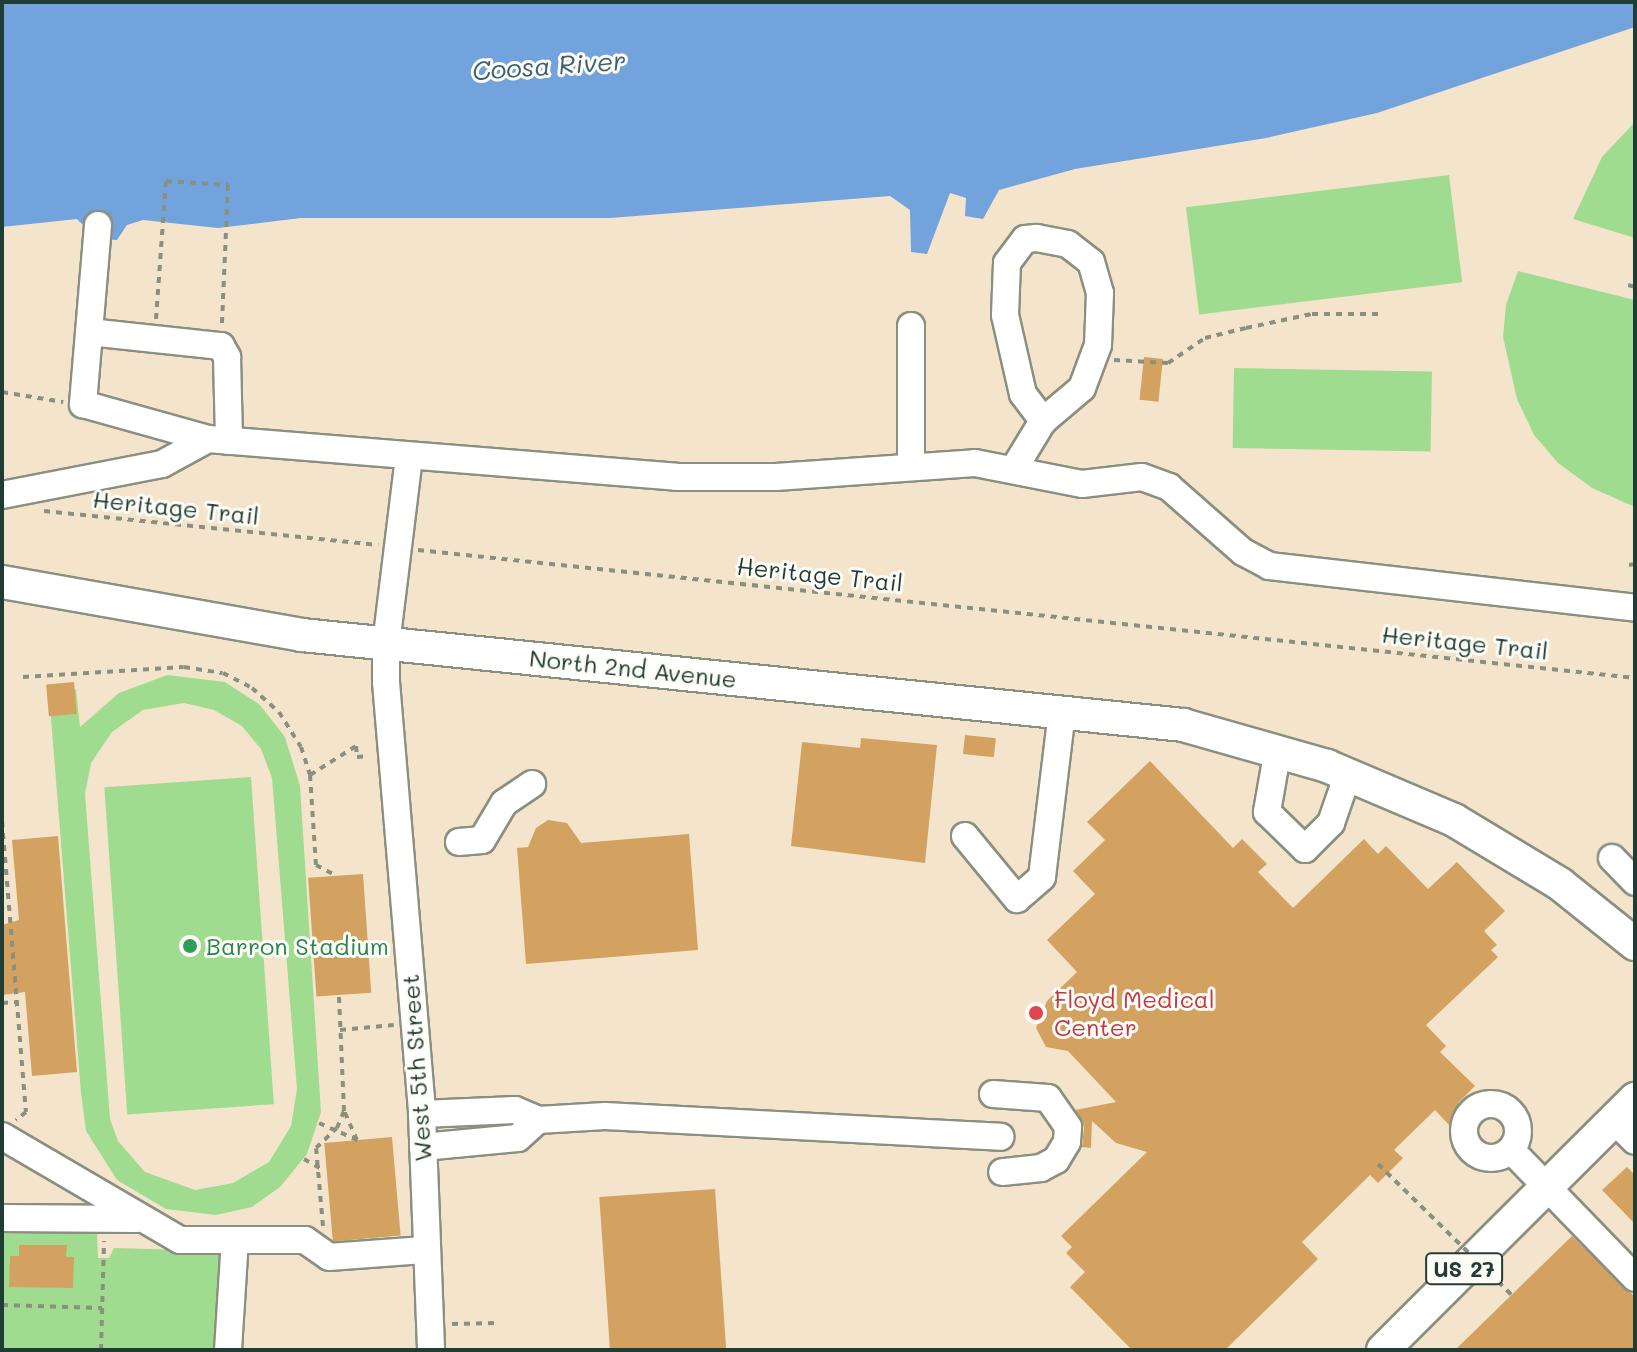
<!DOCTYPE html>
<style>
body{margin:0}
#map{position:relative;width:1637px;height:1352px;overflow:hidden;background:#f5e4cc;font-family:Mali,sans-serif}
div>[style]{position:absolute}
[style*='--x']{left:calc(var(--x)*1px);top:calc(var(--y)*1px);width:calc(var(--w)*1px);rotate:calc(var(--a)*1deg)}
.green>*{inset:0;background:#a0dc90;transform-origin:0 0}
.water>*{inset:0;background:#72a3dc}
.building>*{inset:0;background:#d3a261;transform-origin:0 0}
.path>*{height:4px;margin-top:-2px;transform-origin:0;background:repeating-linear-gradient(90deg,#8a9080 0 6px,transparent 0 12px)}
.roads{filter:drop-shadow(2px 0 #8a9080) drop-shadow(-2px 0 #8a9080) drop-shadow(0 2px #8a9080) drop-shadow(0 -2px #8a9080)}
.minor>*{height:26px;margin:-13px;padding:0 13px;transform-origin:13px;border-radius:13px;background:#fff}
.minor>.ring{margin:-13px;padding:0;box-sizing:content-box;background:none;border:26px solid #fff;border-radius:50%}
.major>*{height:32px;margin:-16px;padding:0 16px;transform-origin:16px;border-radius:16px;background:#fff}
.path-bridge>*{height:4px;margin-top:-2px;transform-origin:0;background:repeating-linear-gradient(90deg,#8a9080 0 6px,transparent 0 12px)}
.dots>*{width:22px;height:22px;translate:-50% -50%;box-sizing:border-box;border:4px solid #fdfcf7;border-radius:50%}
span{translate:-50% -50%;white-space:nowrap;text-align:center;line-height:1.15;-webkit-text-stroke:6px #fdfcf7;paint-order:stroke}
.shield-label span{padding:2px 6px;background:#fdfcf7;border:2px solid;border-radius:6px;-webkit-text-stroke-width:0}
.shield-label{font-size:22px;color:#1f3d34;font-weight:700}
.street-label{font-size:24px;color:#1f3d34}
.leisure-label{font-size:24px;color:#27864d}
.left{translate:0 -50%;text-align:left}
.health-label{font-size:24px;color:#be3a42}
.water-label{font-size:26px;color:#3c616f;font-style:italic}
.frame{position:absolute;inset:0;border:4px solid #1f3d34;pointer-events:none}
</style>
<div id="map">
<div class="green">
<i style="clip-path:polygon(1635px 122px,1635px 238px,1573px 219px,1602px 157px)"></i>
<i style="left:1449px;top:175px;width:108px;height:265px;rotate:83deg"></i>
<i style="clip-path:polygon(1518px 271px,1635px 300px,1635px 507px,1592px 488px,1558px 463px,1534px 435px,1517px 399px,1503px 337px,1506px 305px)"></i>
<i style="left:1234px;top:368px;width:198px;height:80px;rotate:1deg"></i>
<i style="clip-path:polygon(evenodd,167px 675px,225px 682px,260px 705px,285px 737px,300px 786px,321px 1112px,307px 1154px,280px 1187px,252px 1207px,216px 1215px,166px 1209px,117px 1180px,86px 1131px,81px 1093px,49px 693px,76px 689px,80px 727px,119px 693px,167px 675px,184px 703px,214px 710px,242px 726px,261px 749px,272px 778px,297px 1089px,291px 1126px,269px 1162px,233px 1183px,195px 1190px,145px 1172px,118px 1141px,110px 1119px,85px 794px,91px 763px,112px 732px,143px 710px,184px 703px)"></i>
<i style="left:251px;top:777px;width:328px;height:147px;rotate:86deg"></i>
<i style="clip-path:polygon(2px 1230px,97px 1231px,98px 1258px,109px 1258px,114px 1248px,221px 1251px,218px 1350px,2px 1350px)"></i>
</div>
<div class="water">
<i style="clip-path:polygon(2px 2px,1635px 2px,1635px 27px,1377px 113px,1266px 138px,1075px 169px,999px 190px,983px 219px,965px 216px,966px 198px,950px 193px,927px 254px,911px 252px,910px 210px,890px 196px,610px 218px,301px 218px,218px 228px,143px 220px,127px 225px,117px 240px,82px 238px,83px 225px,77px 219px,2px 227px)"></i>
</div>
<div class="building">
<i style="left:1144px;top:357px;width:19px;height:43px;rotate:6deg"></i>
<i style="left:74px;top:682px;width:32px;height:28px;rotate:85deg"></i>
<i style="left:965px;top:735px;width:31px;height:19px;rotate:6deg"></i>
<i style="clip-path:polygon(861px 738px,937px 745px,925px 863px,791px 846px,802px 742px,860px 748px)"></i>
<i style="clip-path:polygon(1150px 761px,1233px 848px,1242px 839px,1267px 864px,1258px 872px,1293px 908px,1364px 839px,1378px 854px,1386px 846px,1428px 889px,1457px 862px,1505px 911px,1484px 931px,1497px 945px,1491px 950px,1498px 957px,1426px 1025px,1446px 1046px,1440px 1052px,1475px 1086px,1458px 1103px,1482px 1110px,1475px 1134px,1451px 1127px,1435px 1110px,1394px 1150px,1403px 1158px,1378px 1183px,1370px 1175px,1302px 1242px,1318px 1259px,1225px 1350px,1132px 1350px,1070px 1287px,1085px 1272px,1066px 1253px,1072px 1247px,1061px 1236px,1147px 1152px,1116px 1143px,1092px 1121px,1091px 1148px,1082px 1147px,1084px 1127px,1075px 1110px,1116px 1102px,1068px 1051px,1046px 1047px,1036px 1028px,1047px 1001px,1077px 972px,1047px 940px,1095px 894px,1073px 871px,1105px 840px,1087px 822px)"></i>
<i style="clip-path:polygon(548px 820px,567px 823px,581px 843px,689px 834px,698px 950px,526px 964px,517px 848px,528px 847px,536px 828px)"></i>
<i style="clip-path:polygon(58px 836px,77px 1072px,32px 1076px,25px 992px,2px 995px,2px 925px,19px 920px,12px 840px)"></i>
<i style="left:363px;top:874px;width:119px;height:55px;rotate:86deg"></i>
<i style="left:392px;top:1137px;width:99px;height:68px;rotate:85deg"></i>
<i style="clip-path:polygon(1627px 1167px,1635px 1175px,1635px 1224px,1602px 1190px)"></i>
<i style="left:715px;top:1189px;width:161px;height:116px;rotate:86deg"></i>
<i style="clip-path:polygon(1572px 1236px,1635px 1297px,1635px 1350px,1455px 1350px)"></i>
<i style="clip-path:polygon(19px 1245px,67px 1245px,66px 1257px,74px 1257px,73px 1288px,9px 1287px,10px 1256px,19px 1256px)"></i>
</div>
<div class="path">
<i style="--x:1628;--y:285;--w:7;--a:16"></i>
<i style="--x:156;--y:319;--w:138;--a:-85.9"></i>
<i style="--x:166;--y:181;--w:62;--a:3.7"></i>
<i style="--x:228;--y:185;--w:139;--a:92.5"></i>
<i style="--x:1114;--y:360;--w:54;--a:3.2"></i>
<i style="--x:1168;--y:363;--w:45;--a:-34"></i>
<i style="--x:1205;--y:338;--w:42;--a:-13.7"></i>
<i style="--x:1246;--y:328;--w:67;--a:-12"></i>
<i style="--x:1312;--y:314;--w:69;--a:0"></i>
<i style="--x:2;--y:392;--w:62;--a:9.3"></i>
<i style="--x:44;--y:511;--w:336;--a:5.8"></i>
<i style="--x:418;--y:550;--w:1224;--a:6"></i>
<i style="--x:1629;--y:565;--w:6;--a:-9"></i>
<i style="--x:23;--y:677;--w:161;--a:-3.6"></i>
<i style="--x:184;--y:667;--w:39;--a:9"></i>
<i style="--x:223;--y:673;--w:33;--a:27"></i>
<i style="--x:252;--y:688;--w:36;--a:42"></i>
<i style="--x:279;--y:712;--w:41;--a:57.8"></i>
<i style="--x:301;--y:747;--w:29;--a:72"></i>
<i style="--x:310;--y:775;--w:90;--a:86.2"></i>
<i style="--x:316;--y:865;--w:24;--a:28"></i>
<i style="--x:310;--y:775;--w:54;--a:-32.2"></i>
<i style="--x:356;--y:746;--w:11;--a:85"></i>
<i style="--x:357;--y:757;--w:12;--a:-5"></i>
<i style="--x:2;--y:821;--w:292;--a:85.3"></i>
<i style="--x:26;--y:1112;--w:13;--a:141"></i>
<i style="--x:2;--y:1003;--w:15;--a:-4"></i>
<i style="--x:340;--y:1030;--w:54;--a:-5.3"></i>
<i style="--x:319;--y:1123;--w:42;--a:24.1"></i>
<i style="--x:357;--y:1140;--w:32;--a:-114"></i>
<i style="--x:304;--y:1159;--w:20;--a:30"></i>
<i style="--x:323;--y:1226;--w:78;--a:-95.1"></i>
<i style="--x:316;--y:1148;--w:29;--a:-44"></i>
<i style="--x:337;--y:1128;--w:18;--a:-68"></i>
<i style="--x:344;--y:1111;--w:116;--a:-92.5"></i>
<i style="--x:2;--y:1305;--w:100;--a:1.7"></i>
<i style="--x:452;--y:1324;--w:45;--a:-1.3"></i>
<i style="--x:101;--y:1350;--w:109;--a:-88.4"></i>
</div>
<div class="roads">
<div class="minor">
<i style="--x:98;--y:225;--w:180;--a:94.8"></i>
<i style="--x:83;--y:404;--w:130;--a:15.6"></i>
<i style="--x:208;--y:439;--w:470;--a:4.6"></i>
<i style="--x:676;--y:477;--w:100;--a:0"></i>
<i style="--x:776;--y:477;--w:199;--a:-4"></i>
<i style="--x:975;--y:463;--w:109;--a:11.1"></i>
<i style="--x:1082;--y:484;--w:60;--a:-6.7"></i>
<i style="--x:1142;--y:477;--w:29;--a:20"></i>
<i style="--x:1169;--y:487;--w:98;--a:41.3"></i>
<i style="--x:1243;--y:552;--w:30;--a:28"></i>
<i style="--x:1269;--y:566;--w:368;--a:6.5"></i>
<i style="--x:911;--y:326;--w:141;--a:90"></i>
<i style="--x:89;--y:332;--w:133;--a:6.1"></i>
<i style="--x:221;--y:346;--w:13;--a:61"></i>
<i style="--x:227;--y:357;--w:84;--a:88.6"></i>
<i style="--x:409;--y:457;--w:187;--a:97"></i>
<i style="--x:386;--y:643;--w:39;--a:90"></i>
<i style="--x:386;--y:682;--w:433;--a:85.2"></i>
<i style="--x:422;--y:1114;--w:236;--a:87.8"></i>
<i style="--x:1015;--y:467;--w:54;--a:-58.7"></i>
<i style="--x:1043;--y:421;--w:51;--a:-40.2"></i>
<i style="--x:1082;--y:388;--w:46;--a:-69.6"></i>
<i style="--x:1098;--y:345;--w:52;--a:-87.8"></i>
<i style="--x:1100;--y:293;--w:32;--a:-106"></i>
<i style="--x:1091;--y:262;--w:29;--a:-142"></i>
<i style="--x:1068;--y:244;--w:32;--a:-169"></i>
<i style="--x:1037;--y:238;--w:12;--a:175"></i>
<i style="--x:1025;--y:239;--w:30;--a:127"></i>
<i style="--x:1007;--y:263;--w:52;--a:92.2"></i>
<i style="--x:1005;--y:315;--w:81;--a:77.2"></i>
<i style="--x:1023;--y:394;--w:34;--a:53"></i>
<i style="--x:2;--y:495;--w:163;--a:-11"></i>
<i style="--x:162;--y:464;--w:52;--a:-28.5"></i>
<i style="--x:1275;--y:766;--w:47;--a:99.9"></i>
<i style="--x:1267;--y:812;--w:53;--a:44.2"></i>
<i style="--x:1305;--y:849;--w:37;--a:-45"></i>
<i style="--x:1331;--y:823;--w:52;--a:-70.9"></i>
<i style="--x:965;--y:836;--w:82;--a:50.5"></i>
<i style="--x:1017;--y:899;--w:33;--a:-41"></i>
<i style="--x:1042;--y:877;--w:167;--a:-83.1"></i>
<i style="--x:459;--y:842;--w:23;--a:-5"></i>
<i style="--x:482;--y:840;--w:43;--a:-59.3"></i>
<i style="--x:504;--y:803;--w:34;--a:-34"></i>
<i style="--x:1612;--y:858;--w:33;--a:46"></i>
<i style="--x:993;--y:1094;--w:55;--a:4.2"></i>
<i style="--x:1048;--y:1098;--w:35;--a:55"></i>
<i style="--x:1068;--y:1127;--w:15;--a:94"></i>
<i style="--x:1067;--y:1142;--w:21;--a:121"></i>
<i style="--x:1056;--y:1160;--w:17;--a:152"></i>
<i style="--x:1041;--y:1168;--w:39;--a:174"></i>
<i class="ring" style="left:1464px;top:1104px;width:28px;height:28px"></i>
<i style="--x:422;--y:1114;--w:93;--a:-2.5"></i>
<i style="--x:515;--y:1110;--w:25;--a:23"></i>
<i style="--x:538;--y:1120;--w:67;--a:-3.4"></i>
<i style="--x:605;--y:1116;--w:396;--a:3"></i>
<i style="--x:1620;--y:1126;--w:21;--a:45"></i>
<i style="--x:2;--y:1136;--w:206;--a:30.3"></i>
<i style="--x:180;--y:1240;--w:125;--a:0"></i>
<i style="--x:305;--y:1240;--w:29;--a:35"></i>
<i style="--x:329;--y:1257;--w:95;--a:-4.2"></i>
<i style="--x:423;--y:1147;--w:95;--a:-5.4"></i>
<i style="--x:518;--y:1138;--w:27;--a:-42"></i>
<i style="--x:1511;--y:1150;--w:178;--a:45.9"></i>
<i style="--x:2;--y:1218;--w:135;--a:0.4"></i>
<i style="--x:228;--y:1350;--w:110;--a:-86.4"></i>
</div>
<div class="major">
<i style="--x:2;--y:582;--w:305;--a:10"></i>
<i style="--x:302;--y:635;--w:886;--a:5.83"></i>
<i style="--x:1183;--y:725;--w:150;--a:15.9"></i>
<i style="--x:1327;--y:766;--w:138;--a:23"></i>
<i style="--x:1454;--y:820;--w:124;--a:31.1"></i>
<i style="--x:1560;--y:884;--w:96;--a:38.7"></i>
<i style="--x:1383;--y:1350;--w:356;--a:-44.9"></i>
</div>
</div>
<div class="path-bridge">
<i style="--x:1378;--y:1164;--w:189;--a:44.4"></i>
</div>
<div class="dots">
<i style="left:190px;top:946px;background:#2e9e5b"></i>
<i style="left:1036px;top:1013px;background:#e0444e"></i>
</div>
<div class="shield-label">
<span style="left:1464px;top:1269px">US 27</span>
</div>
<div class="street-label">
<span style="left:176px;top:507px;rotate:6deg">Heritage Trail</span>
<span style="left:820px;top:574px;rotate:6deg">Heritage Trail</span>
<span style="left:1465px;top:642px;rotate:6deg">Heritage Trail</span>
<span style="left:633px;top:668px;rotate:6deg">North 2nd Avenue</span>
<span style="left:416px;top:1068px;rotate:-94deg">West 5th Street</span>
</div>
<div class="leisure-label">
<span class="left" style="left:206px;top:946px">Barron Stadium</span>
</div>
<div class="health-label">
<span class="left" style="left:1054px;top:1013px">Floyd Medical<br>Center</span>
</div>
<div class="water-label">
<span style="left:549px;top:66px;rotate:-4deg">Coosa River</span>
</div>
<div class="frame"></div>
</div>
